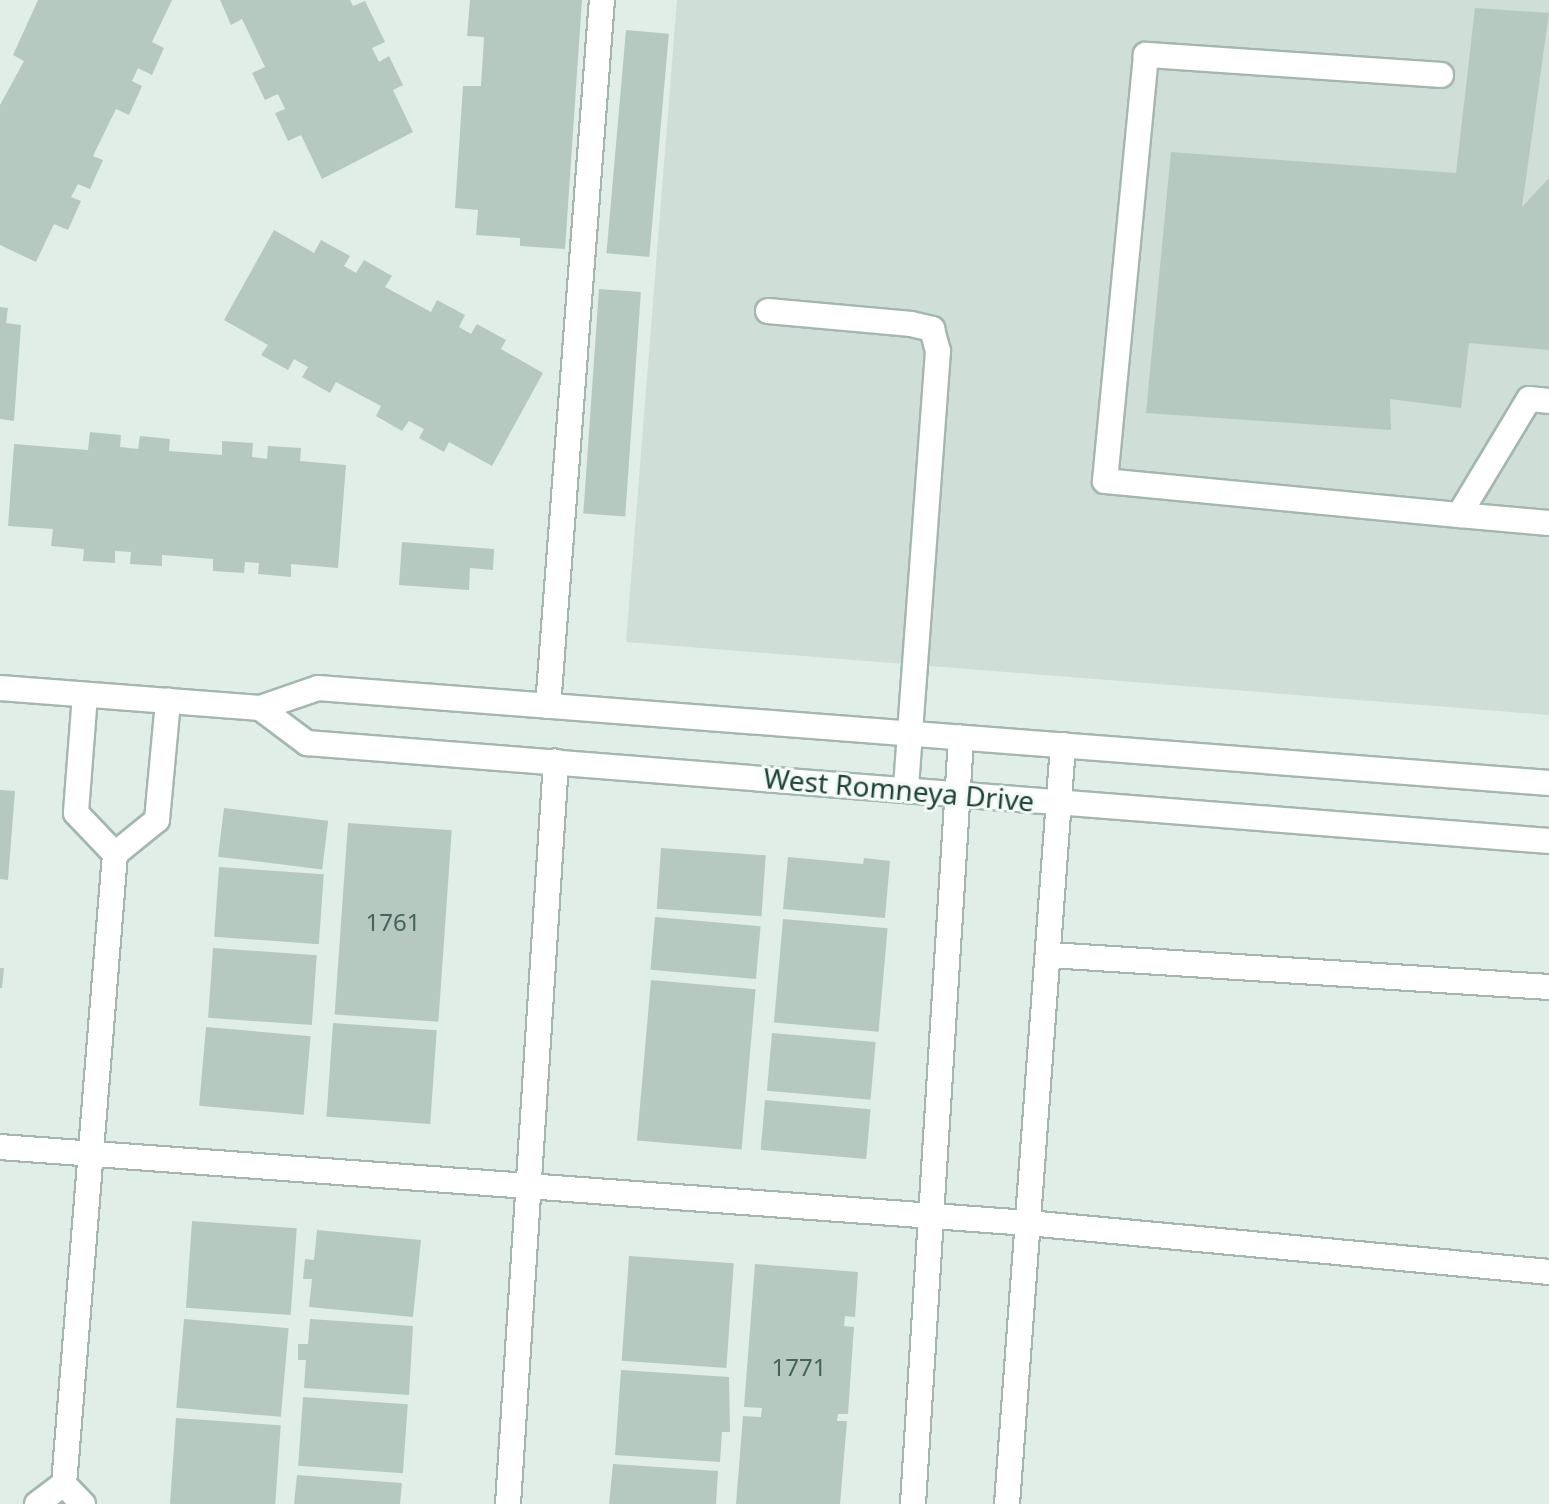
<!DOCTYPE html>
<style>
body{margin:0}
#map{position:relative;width:1549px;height:1504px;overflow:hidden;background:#e1eee8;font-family:"Noto Sans",sans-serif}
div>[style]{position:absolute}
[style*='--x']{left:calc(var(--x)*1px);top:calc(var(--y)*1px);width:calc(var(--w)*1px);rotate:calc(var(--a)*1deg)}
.built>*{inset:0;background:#cfded7}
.building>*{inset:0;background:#b6c9c1;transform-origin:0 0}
.roads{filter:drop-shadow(2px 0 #a3b7b0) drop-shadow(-2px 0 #a3b7b0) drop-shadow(0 2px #a3b7b0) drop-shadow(0 -2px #a3b7b0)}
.service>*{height:24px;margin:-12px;padding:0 12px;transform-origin:12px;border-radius:12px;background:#fff}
.tertiary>*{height:24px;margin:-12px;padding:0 12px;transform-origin:12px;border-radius:12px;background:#fff}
span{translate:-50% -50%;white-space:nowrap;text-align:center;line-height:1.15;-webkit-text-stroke:6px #f2faf6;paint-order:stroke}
.number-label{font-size:24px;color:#45635a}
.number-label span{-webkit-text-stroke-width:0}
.street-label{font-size:28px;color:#1f4138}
</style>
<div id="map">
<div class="built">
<i style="clip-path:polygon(677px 0,1549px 0,1549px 715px,626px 642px)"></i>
</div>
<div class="building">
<i style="clip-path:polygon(38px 0,172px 0,152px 42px,164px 48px,152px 75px,138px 68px,132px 81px,142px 86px,129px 115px,116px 109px,93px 156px,103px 160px,90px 189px,78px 184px,71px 197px,81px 201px,68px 230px,54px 224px,36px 262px,0 245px,0 105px,24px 61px,13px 55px)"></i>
<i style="clip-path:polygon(220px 0,350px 0,353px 6px,365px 1px,385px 42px,372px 48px,379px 62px,389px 56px,403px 85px,393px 90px,413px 132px,322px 179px,301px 135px,288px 141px,275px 113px,285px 109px,278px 94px,265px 100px,252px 73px,265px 67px,242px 19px,231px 25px)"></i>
<i style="clip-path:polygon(470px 0,582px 0,565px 249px,520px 246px,520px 238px,476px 235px,478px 210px,455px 208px,463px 86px,481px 86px,484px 37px,467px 36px)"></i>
<i style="clip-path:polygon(1475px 8px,1549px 13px,1522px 207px,1549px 178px,1549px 350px,1469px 343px,1461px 408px,1390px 399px,1391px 430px,1146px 413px,1171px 152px,1456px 173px)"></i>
<i style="left:626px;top:30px;width:43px;height:224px;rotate:5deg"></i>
<i style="clip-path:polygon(274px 230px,314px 253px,321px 240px,350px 256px,344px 266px,356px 273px,364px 260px,392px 276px,385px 287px,431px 312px,437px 300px,465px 315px,459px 327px,471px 334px,477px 324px,506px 340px,501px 349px,543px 373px,492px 466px,449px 442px,444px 452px,419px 438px,424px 429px,409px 421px,402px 431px,376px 416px,381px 406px,336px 382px,330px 393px,302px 377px,308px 367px,294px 359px,288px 370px,261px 355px,268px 345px,224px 320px)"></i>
<i style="left:599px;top:289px;width:42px;height:225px;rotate:4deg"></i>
<i style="clip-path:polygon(0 307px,8px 308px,6px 323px,21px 325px,14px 421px,0 419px)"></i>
<i style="clip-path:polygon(90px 432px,121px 435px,120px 447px,138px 449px,140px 436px,170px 439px,169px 451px,222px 455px,222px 441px,253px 443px,252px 457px,267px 459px,268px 446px,301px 448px,300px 461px,346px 465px,338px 568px,291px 564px,291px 577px,258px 574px,259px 563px,245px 562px,244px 573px,213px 571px,213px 559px,162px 555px,162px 566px,130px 564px,131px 552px,115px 551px,115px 563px,83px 561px,84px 549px,51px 546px,53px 529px,8px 526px,14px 444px,88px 450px)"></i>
<i style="clip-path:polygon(402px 542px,494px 549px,493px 570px,470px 568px,469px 590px,399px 585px)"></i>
<i style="clip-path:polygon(0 790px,15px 791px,8px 880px,0 879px)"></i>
<i style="left:224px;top:808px;width:105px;height:49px;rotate:7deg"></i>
<i style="left:348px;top:823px;width:104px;height:192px;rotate:4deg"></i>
<i style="left:661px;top:848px;width:105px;height:61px;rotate:4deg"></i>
<i style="clip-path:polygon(788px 857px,863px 864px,864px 858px,890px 861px,885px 918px,783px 909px)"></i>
<i style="left:219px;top:867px;width:105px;height:70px;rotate:4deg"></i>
<i style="left:655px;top:917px;width:106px;height:53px;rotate:5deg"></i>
<i style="left:783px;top:919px;width:105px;height:104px;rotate:5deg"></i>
<i style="left:213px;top:948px;width:104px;height:70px;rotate:4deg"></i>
<i style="clip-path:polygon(0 968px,4px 968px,2px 988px,0 988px)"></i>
<i style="left:651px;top:980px;width:105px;height:161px;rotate:5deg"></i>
<i style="left:333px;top:1023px;width:104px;height:94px;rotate:4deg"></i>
<i style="left:206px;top:1027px;width:105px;height:79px;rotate:5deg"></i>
<i style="left:772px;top:1033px;width:104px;height:58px;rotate:5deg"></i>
<i style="left:765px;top:1100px;width:106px;height:50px;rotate:5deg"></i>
<i style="left:192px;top:1221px;width:105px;height:87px;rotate:4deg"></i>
<i style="clip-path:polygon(317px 1230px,421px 1240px,413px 1317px,309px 1307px,312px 1279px,303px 1279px,305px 1259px,314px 1260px)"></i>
<i style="left:629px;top:1256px;width:105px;height:105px;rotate:4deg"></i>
<i style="clip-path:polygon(755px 1264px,858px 1272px,855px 1317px,845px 1316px,844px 1326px,854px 1327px,848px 1414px,838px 1414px,837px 1421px,847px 1421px,840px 1504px,736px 1504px,743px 1416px,761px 1417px,762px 1408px,744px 1407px)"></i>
<i style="left:184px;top:1319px;width:105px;height:89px;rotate:5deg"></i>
<i style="clip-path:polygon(310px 1319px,413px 1326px,409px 1395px,304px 1388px,306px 1360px,298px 1360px,298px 1344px,308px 1344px)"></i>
<i style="clip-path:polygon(621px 1370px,729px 1377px,730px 1432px,722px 1432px,720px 1462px,615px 1455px)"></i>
<i style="left:303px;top:1397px;width:105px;height:69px;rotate:4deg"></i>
<i style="left:176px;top:1418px;width:105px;height:86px;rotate:4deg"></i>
<i style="clip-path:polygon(613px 1464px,718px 1471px,716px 1504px,609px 1504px)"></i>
<i style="clip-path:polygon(297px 1475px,402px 1483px,400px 1504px,294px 1504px)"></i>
</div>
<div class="roads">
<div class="service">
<i style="--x:1441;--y:75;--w:296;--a:-176.1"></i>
<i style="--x:1146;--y:55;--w:428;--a:95.5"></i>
<i style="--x:1105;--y:481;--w:356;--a:5.5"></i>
<i style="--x:768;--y:311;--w:144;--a:5.2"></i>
<i style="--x:911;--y:324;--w:22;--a:13"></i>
<i style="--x:932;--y:329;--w:23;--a:75"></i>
<i style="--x:938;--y:351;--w:440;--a:94.2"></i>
<i style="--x:1549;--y:401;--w:20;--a:-174"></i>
<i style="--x:1529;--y:399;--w:135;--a:121.1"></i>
<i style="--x:1459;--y:515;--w:90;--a:5.1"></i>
<i style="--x:85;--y:695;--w:118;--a:94.4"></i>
<i style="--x:76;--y:813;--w:57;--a:46.4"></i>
<i style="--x:548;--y:706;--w:708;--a:-85.63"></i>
<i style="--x:1050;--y:955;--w:500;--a:3.67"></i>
<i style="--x:0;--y:1147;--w:1031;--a:4.23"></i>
<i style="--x:1028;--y:1223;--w:523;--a:5.37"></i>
<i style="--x:37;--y:1504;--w:34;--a:-37"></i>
<i style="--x:83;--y:1504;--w:28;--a:-134"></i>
<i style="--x:64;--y:1484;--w:632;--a:-85.37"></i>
<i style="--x:115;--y:854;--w:54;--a:-39"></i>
<i style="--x:157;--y:820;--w:120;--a:-84.7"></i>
<i style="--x:508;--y:1504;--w:744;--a:-86.3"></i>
<i style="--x:913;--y:1504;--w:768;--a:-86.41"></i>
<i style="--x:1007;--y:1504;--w:761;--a:-85.78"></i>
</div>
<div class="tertiary">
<i style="--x:0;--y:688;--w:261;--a:4.4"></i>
<i style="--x:260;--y:708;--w:61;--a:-19"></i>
<i style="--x:318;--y:688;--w:1235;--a:4.41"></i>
<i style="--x:260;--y:708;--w:59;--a:36.7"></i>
<i style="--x:307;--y:743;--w:1246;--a:4.51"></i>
</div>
</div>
<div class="number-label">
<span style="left:393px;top:922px">1761</span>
<span style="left:799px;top:1367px">1771</span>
</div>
<div class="street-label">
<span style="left:899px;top:789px;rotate:5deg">West Romneya Drive</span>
</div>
</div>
